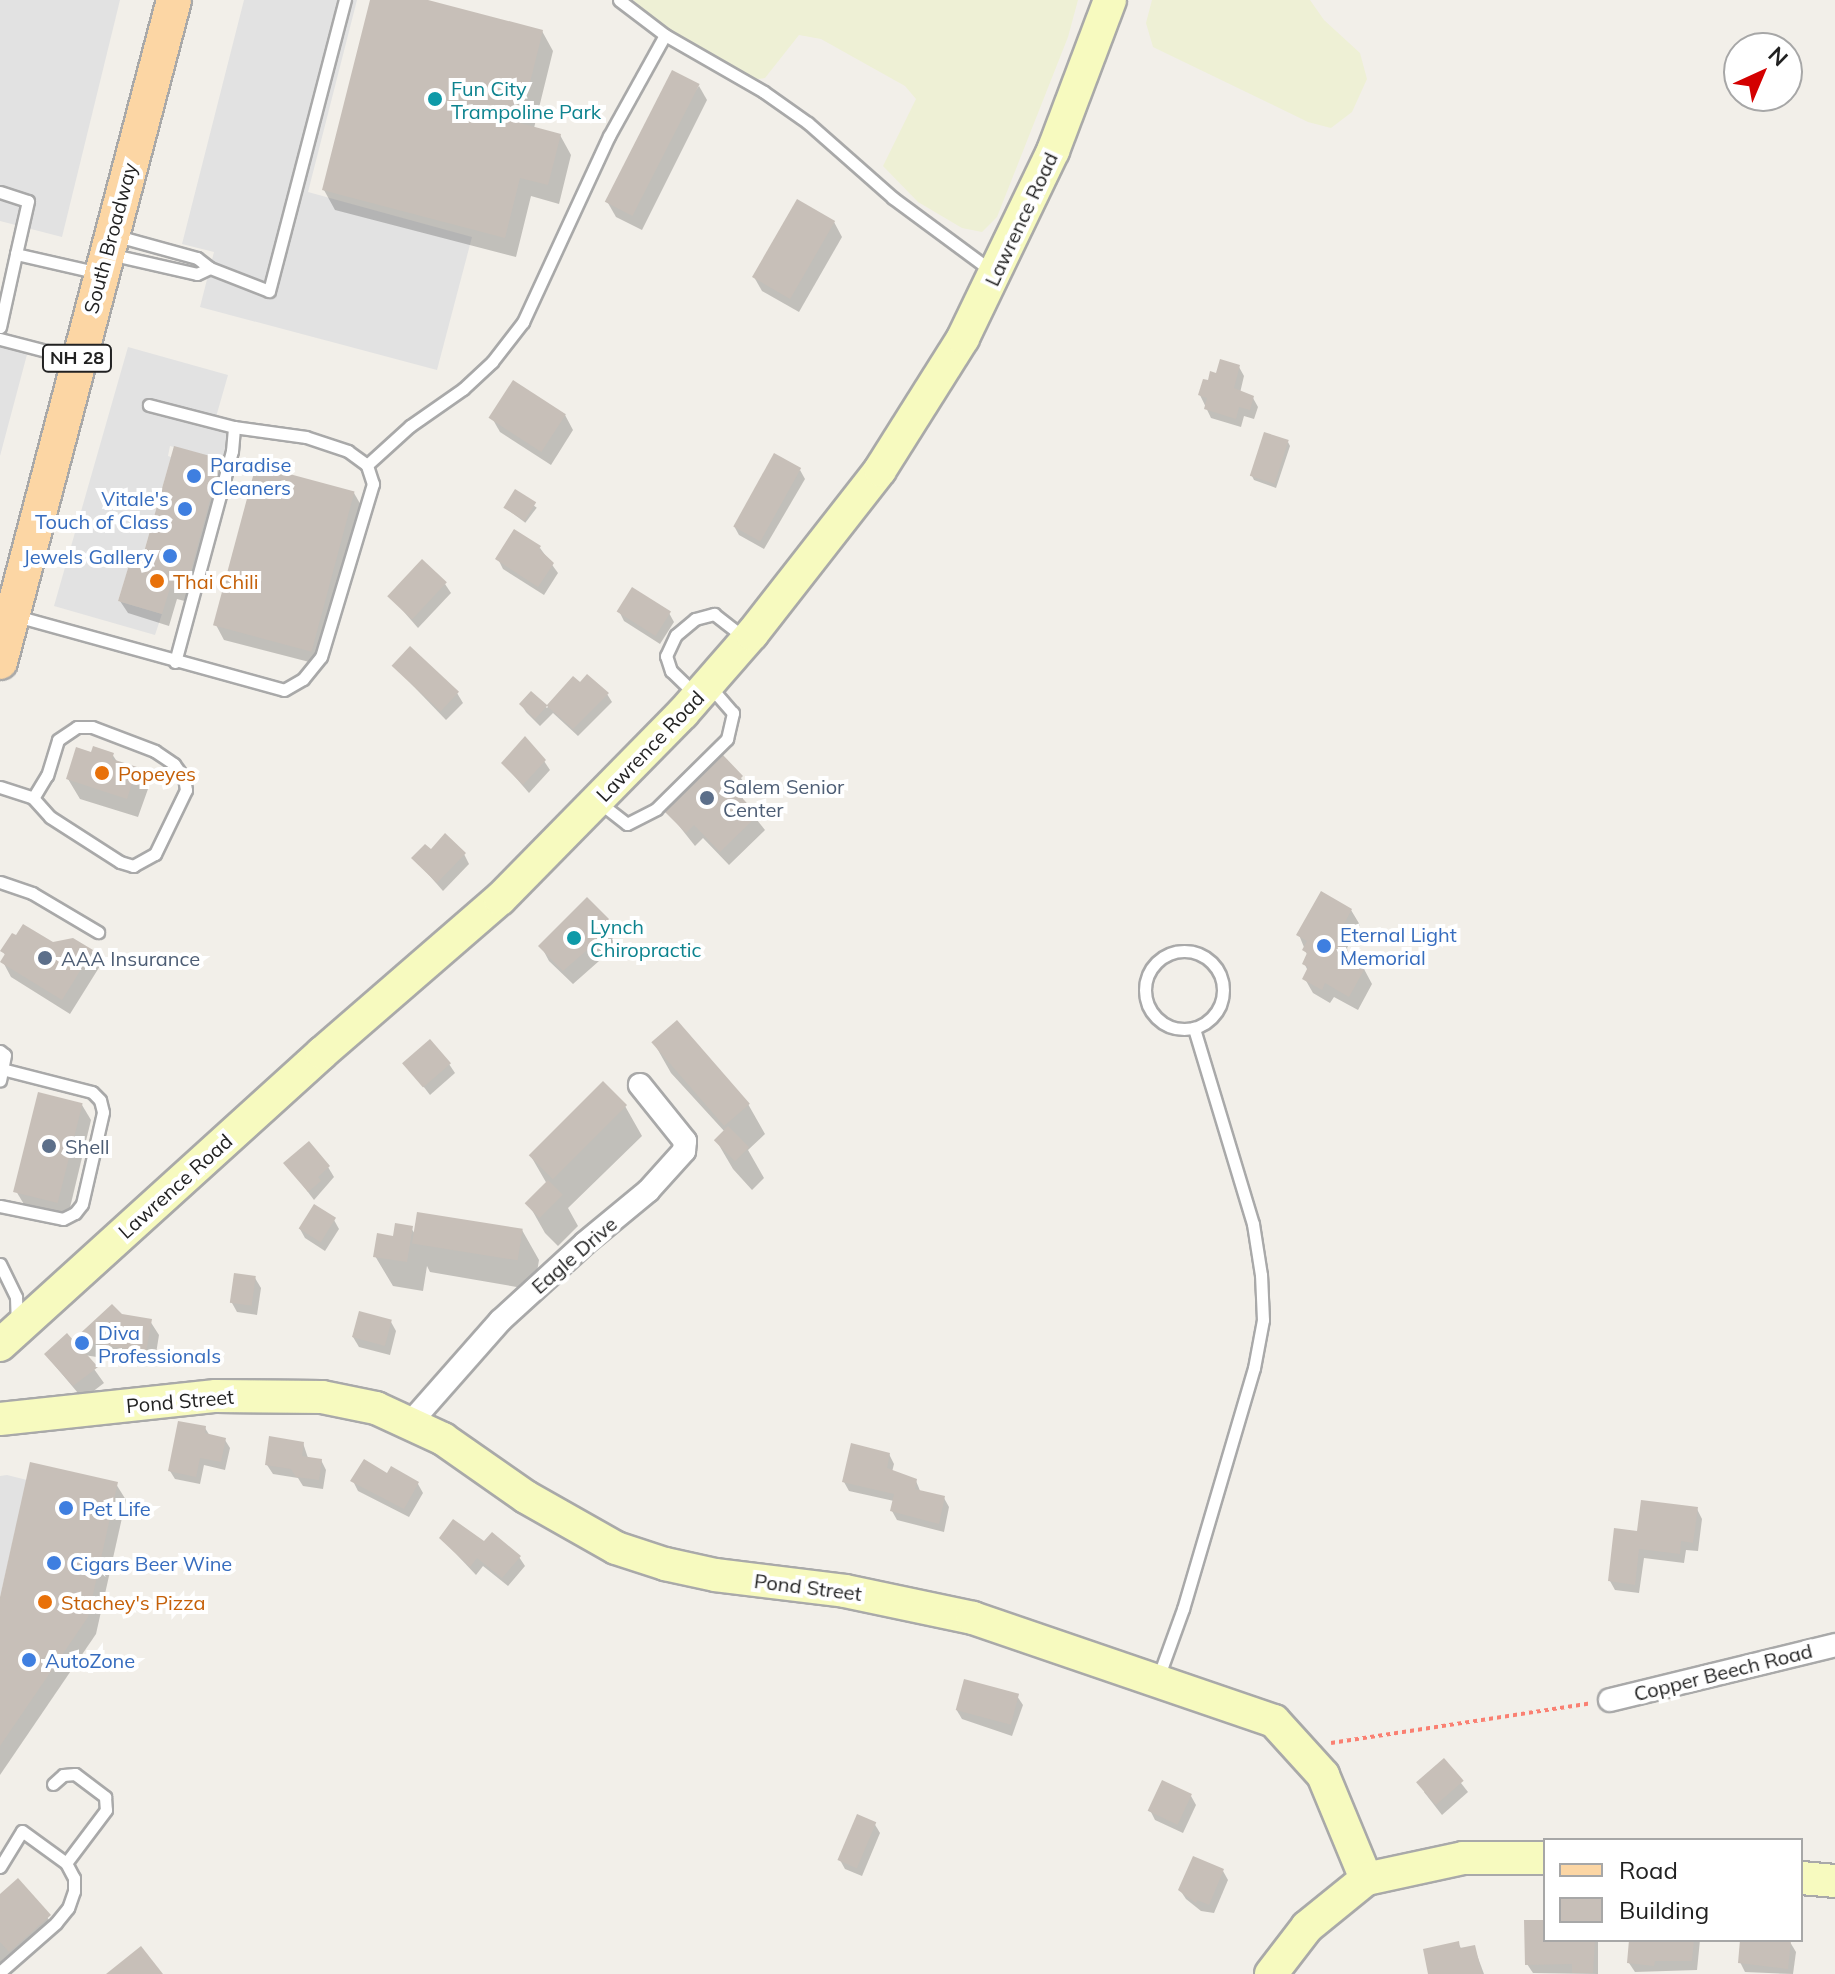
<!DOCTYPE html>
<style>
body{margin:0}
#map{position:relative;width:1835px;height:1974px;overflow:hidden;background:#f2efe9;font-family:Mulish,sans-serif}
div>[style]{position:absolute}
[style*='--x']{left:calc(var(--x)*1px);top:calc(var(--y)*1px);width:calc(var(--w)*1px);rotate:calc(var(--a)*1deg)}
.farmland>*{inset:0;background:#eef0d5}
.parking>*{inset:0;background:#e2e2e2}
.shadow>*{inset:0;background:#0003;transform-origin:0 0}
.building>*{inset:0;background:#c7bfb8;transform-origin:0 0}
.path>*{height:4px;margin-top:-2px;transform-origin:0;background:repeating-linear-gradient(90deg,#fa8072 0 4px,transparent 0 8px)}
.roads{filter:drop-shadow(2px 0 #a9a9a9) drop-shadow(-2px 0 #a9a9a9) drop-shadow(0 2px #a9a9a9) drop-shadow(0 -2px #a9a9a9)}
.lane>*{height:11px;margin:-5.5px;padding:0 5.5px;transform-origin:5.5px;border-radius:5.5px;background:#fff}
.lane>.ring{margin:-5.5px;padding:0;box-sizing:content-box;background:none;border:11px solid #fff;border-radius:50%}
.street>*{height:22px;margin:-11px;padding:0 11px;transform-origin:11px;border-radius:11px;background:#fff}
.secondary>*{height:32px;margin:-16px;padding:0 16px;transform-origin:16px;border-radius:16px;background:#f7fabf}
.primary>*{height:34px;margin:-17px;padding:0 17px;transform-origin:17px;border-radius:17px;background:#fcd6a4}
.dots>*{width:22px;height:22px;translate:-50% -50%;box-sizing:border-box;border:4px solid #fff;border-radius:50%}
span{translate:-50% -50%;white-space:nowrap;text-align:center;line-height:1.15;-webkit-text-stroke:8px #fff;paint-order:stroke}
.shield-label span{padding:2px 6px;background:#fff;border:2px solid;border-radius:6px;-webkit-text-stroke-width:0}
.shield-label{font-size:18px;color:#222;font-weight:700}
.culture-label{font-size:20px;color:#0d838f}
.left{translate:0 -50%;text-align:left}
.street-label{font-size:20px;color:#222}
.shop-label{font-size:20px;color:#366cbe}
.right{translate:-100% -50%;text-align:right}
.food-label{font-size:20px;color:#c56008}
.service-label{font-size:20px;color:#4e5e75}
.legend{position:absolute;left:1543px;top:1838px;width:260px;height:104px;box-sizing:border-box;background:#fff;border:2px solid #a7a7a7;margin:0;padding:10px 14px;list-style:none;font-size:24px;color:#222}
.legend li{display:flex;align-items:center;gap:16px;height:40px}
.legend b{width:40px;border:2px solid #a7a7a7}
.north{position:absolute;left:1723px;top:32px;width:80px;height:80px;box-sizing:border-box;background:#fff;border:2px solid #a7a7a7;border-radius:50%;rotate:44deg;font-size:22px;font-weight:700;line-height:32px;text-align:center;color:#222}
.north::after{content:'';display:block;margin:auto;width:28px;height:36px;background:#d40000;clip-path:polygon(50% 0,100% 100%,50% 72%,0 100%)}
</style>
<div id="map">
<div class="farmland">
<i style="clip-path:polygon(633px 0,1078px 0,1068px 37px,997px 217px,982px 232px,962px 228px,918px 202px,883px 166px,916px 99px,905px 86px,821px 39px,799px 35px,765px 78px,751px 80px,669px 33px)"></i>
<i style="clip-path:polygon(1152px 0,1310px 0,1324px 20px,1360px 53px,1367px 79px,1352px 112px,1331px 128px,1308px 122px,1153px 47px,1146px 23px)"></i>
</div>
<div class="parking">
<i style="clip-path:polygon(0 0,120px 0,62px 237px,0 221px)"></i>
<i style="clip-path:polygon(244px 0,357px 0,308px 192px,472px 237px,437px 370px,200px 307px,214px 252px,182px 244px)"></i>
<i style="clip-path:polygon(0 339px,29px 347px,0 456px)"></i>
<i style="clip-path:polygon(128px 347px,228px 375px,214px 424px,233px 430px,225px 461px,170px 446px,168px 456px,171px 457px,142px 559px,132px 556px,118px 601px,162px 614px,155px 635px,54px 606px)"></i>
<i style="clip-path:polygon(7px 1475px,27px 1480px,0 1597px,0 1476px)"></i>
</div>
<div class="shadow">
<i style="clip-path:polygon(372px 0,420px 0,542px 31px,553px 51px,534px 128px,560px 135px,571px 155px,559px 204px,531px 196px,516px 257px,335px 210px,324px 190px)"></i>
<i style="clip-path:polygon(699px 86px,707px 100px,642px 230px,616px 217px,608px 203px)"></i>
<i style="clip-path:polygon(834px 222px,842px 237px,799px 312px,762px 291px,754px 277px)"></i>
<i style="clip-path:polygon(1239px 367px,1244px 376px,1240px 393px,1253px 398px,1258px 407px,1254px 419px,1244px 416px,1241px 427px,1211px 418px,1200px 395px,1218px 375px)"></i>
<i style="clip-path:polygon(565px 415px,573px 430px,551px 465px,500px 432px,492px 418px)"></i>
<i style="clip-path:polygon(1288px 442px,1290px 446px,1276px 488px,1254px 480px,1252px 476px)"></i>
<i style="clip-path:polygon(220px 461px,227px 474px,192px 603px,177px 599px,169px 626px,128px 613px,120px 601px,144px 561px)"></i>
<i style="clip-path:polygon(800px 470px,805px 479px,764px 549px,739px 535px,734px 526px)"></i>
<i style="left:516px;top:492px;width:26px;height:19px;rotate:37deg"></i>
<i style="clip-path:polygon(354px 493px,362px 507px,321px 665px,224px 640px,216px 625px)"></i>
<i style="clip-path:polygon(540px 548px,558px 573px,544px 595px,503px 569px,498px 559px)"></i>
<i style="clip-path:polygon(445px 584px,451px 593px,418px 628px,390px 596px)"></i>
<i style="clip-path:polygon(619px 611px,669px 613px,674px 622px,660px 644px,624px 621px)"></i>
<i style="clip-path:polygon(394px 666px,457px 693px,463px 703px,446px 720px)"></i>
<i style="clip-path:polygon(573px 679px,607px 694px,612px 702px,578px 736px,553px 713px,540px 726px,526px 712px,521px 704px,532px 694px,547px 708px)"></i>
<i style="clip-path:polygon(92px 754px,112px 754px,118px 763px,136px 769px,148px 789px,138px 817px,80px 799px,68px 779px)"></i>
<i style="clip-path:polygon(723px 758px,741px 778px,750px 792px,741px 800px,765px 830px,729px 865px,703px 838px,695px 846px,668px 812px)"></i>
<i style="clip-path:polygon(544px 761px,550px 770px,529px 793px,503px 763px)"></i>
<i style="clip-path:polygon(431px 852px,464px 854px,469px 864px,443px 891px,414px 858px)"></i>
<i style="clip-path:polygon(587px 900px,608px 921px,616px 935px,612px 939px,616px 946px,573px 984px,549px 961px,541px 946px)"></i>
<i style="clip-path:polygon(1351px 910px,1360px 925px,1347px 948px,1351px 962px,1364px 969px,1372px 984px,1358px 1010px,1334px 997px,1330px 1003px,1313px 993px,1305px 979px,1308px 971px,1304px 963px,1308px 957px,1299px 935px)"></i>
<i style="clip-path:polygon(53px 944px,91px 951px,100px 966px,70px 1014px,11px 977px,3px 962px,6px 957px,3px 951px)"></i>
<i style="clip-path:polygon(654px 1043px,748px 1104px,765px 1134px,748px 1150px,764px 1178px,752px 1190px,733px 1169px,716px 1140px,725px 1132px,671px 1073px)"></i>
<i style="clip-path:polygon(406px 1064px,449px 1064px,455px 1073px,430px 1095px)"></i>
<i style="clip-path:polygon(82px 1105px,91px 1120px,68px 1216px,25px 1206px,16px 1191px)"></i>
<i style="clip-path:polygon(625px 1106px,642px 1136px,568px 1208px,578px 1226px,558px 1246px,545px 1233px,528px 1203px,547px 1184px,532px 1158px)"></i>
<i style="clip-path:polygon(286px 1163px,328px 1167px,334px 1177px,314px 1200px)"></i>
<i style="clip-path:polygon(334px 1220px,339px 1229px,325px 1251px,305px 1238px,300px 1229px)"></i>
<i style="clip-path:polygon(411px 1228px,415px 1234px,522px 1230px,539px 1260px,534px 1290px,430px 1272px,427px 1266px,423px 1291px,393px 1286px,375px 1256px)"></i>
<i style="clip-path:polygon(255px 1278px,261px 1288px,257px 1315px,237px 1312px,232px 1303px)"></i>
<i style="clip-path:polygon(112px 1307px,120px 1316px,150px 1321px,159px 1335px,154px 1366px,84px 1355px,104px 1383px,83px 1399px,46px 1355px,73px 1343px)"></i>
<i style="clip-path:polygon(391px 1322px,396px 1331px,390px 1355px,359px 1347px,353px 1337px)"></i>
<i style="clip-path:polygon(205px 1428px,210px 1436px,225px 1440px,230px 1448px,225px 1470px,204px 1465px,200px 1484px,175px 1479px,170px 1471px)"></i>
<i style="clip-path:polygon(303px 1443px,308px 1458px,321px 1460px,326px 1470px,323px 1489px,303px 1486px,298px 1478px,273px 1474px,267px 1465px)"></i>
<i style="clip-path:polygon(889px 1454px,894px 1464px,892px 1472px,916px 1481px,921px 1493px,944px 1498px,949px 1507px,944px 1532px,897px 1520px,892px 1511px,894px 1501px,849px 1491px,844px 1482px)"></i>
<i style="clip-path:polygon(392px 1468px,418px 1484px,423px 1493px,409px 1517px,358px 1491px,353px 1481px,388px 1475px)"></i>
<i style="clip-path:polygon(116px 1484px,126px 1500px,96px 1634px,0 1775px,0 1606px)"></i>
<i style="clip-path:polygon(1697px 1509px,1702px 1519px,1698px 1551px,1686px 1550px,1684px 1563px,1644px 1558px,1639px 1593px,1615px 1590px,1610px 1581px,1638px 1533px)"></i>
<i style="clip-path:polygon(441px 1538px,484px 1544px,519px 1557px,525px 1566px,508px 1586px,483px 1566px,476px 1575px)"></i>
<i style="clip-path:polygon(1017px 1696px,1023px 1705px,1012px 1736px,962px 1719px,956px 1709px)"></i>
<i style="clip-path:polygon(1443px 1760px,1468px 1792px,1442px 1815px,1424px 1792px)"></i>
<i style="clip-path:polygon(1191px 1796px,1196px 1805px,1183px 1833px,1155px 1820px,1150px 1810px)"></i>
<i style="clip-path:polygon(874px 1823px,880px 1833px,862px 1876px,845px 1869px,840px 1860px)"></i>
<i style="clip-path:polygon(1223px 1871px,1228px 1880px,1214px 1913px,1201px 1911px,1186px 1899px,1180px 1890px)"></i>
<i style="clip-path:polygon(18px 1881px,58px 1931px,5px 1974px,0 1974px,0 1897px)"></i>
<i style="clip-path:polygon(1545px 1922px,1545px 1940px,1598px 1940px,1598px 1974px,1533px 1973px,1527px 1964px)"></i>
<i style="clip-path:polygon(1631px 1940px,1700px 1940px,1697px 1970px,1635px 1972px,1629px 1963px)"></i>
<i style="clip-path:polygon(1742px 1940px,1790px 1942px,1796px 1952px,1793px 1974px,1745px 1972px,1740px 1962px)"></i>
<i style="clip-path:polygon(1458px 1943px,1462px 1950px,1474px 1947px,1484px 1974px,1431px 1974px)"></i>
</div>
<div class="building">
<i style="clip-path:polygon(370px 0,428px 0,543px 30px,520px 123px,561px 134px,548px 185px,520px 178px,505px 238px,322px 190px)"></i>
<i style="left:672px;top:70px;width:31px;height:148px;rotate:27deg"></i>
<i style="left:797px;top:199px;width:44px;height:90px;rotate:30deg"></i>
<i style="clip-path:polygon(1220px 359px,1240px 365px,1234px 388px,1254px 396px,1250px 410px,1239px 407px,1236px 419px,1204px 409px,1207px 398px,1198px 395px,1203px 379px,1208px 380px,1210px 371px,1216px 373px)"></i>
<i style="left:513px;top:380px;width:63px;height:45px;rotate:33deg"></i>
<i style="left:1264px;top:432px;width:26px;height:46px;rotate:18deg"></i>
<i style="clip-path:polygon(174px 446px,221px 459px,185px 592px,170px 588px,162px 614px,118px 601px,132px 555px,142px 559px)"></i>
<i style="left:774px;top:453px;width:31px;height:84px;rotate:29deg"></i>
<i style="left:256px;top:465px;width:102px;height:166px;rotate:15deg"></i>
<i style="left:515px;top:489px;width:25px;height:22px;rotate:32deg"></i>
<i style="clip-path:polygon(514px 529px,541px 546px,539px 549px,554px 563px,538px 587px,495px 559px)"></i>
<i style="left:422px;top:559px;width:34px;height:51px;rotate:43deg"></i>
<i style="left:632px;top:587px;width:46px;height:29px;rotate:32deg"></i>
<i style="left:410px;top:646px;width:67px;height:27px;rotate:43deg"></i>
<i style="clip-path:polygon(587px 674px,609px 693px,573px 729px,547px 706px,535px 719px,519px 704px,531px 691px,547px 705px,573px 676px,580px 682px)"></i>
<i style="clip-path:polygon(525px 736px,546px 760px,523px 785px,501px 763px)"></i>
<i style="clip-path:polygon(93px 746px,114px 753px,112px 759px,137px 767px,127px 799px,66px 779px,76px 747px,91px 752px)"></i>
<i style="clip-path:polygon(723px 755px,743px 776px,732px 787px,758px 815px,720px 852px,694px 825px,686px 833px,665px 812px)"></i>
<i style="clip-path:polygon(445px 833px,466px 853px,437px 883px,411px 858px,425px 844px,431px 849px)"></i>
<i style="clip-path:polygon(1321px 891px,1352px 909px,1337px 937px,1346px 943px,1339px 954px,1365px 968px,1349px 997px,1325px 983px,1322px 990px,1302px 979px,1308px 967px,1302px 964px,1307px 953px,1302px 950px,1307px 941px,1296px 935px)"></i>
<i style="clip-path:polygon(587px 897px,609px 919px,604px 925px,610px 930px,563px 971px,538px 946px)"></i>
<i style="clip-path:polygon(23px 924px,53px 942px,73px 938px,93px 950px,62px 1000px,0 962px,5px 954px,0 951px,12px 933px,16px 935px)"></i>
<i style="left:677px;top:1020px;width:111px;height:34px;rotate:49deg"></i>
<i style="left:430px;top:1039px;width:32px;height:37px;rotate:49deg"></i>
<i style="left:603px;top:1081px;width:34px;height:105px;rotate:45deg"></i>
<i style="left:38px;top:1092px;width:46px;height:103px;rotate:14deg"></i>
<i style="left:728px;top:1126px;width:30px;height:20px;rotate:45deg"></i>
<i style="clip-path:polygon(309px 1141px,330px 1166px,318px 1177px,321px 1181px,308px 1192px,283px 1163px)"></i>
<i style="left:548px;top:1180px;width:21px;height:33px;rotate:45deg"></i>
<i style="left:314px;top:1204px;width:26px;height:29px;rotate:32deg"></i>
<i style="left:417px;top:1212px;width:107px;height:32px;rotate:9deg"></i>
<i style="clip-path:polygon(395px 1223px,413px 1226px,407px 1262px,373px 1257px,377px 1233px,393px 1236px)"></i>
<i style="left:234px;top:1273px;width:22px;height:30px;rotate:8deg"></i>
<i style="clip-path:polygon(112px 1304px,122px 1314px,152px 1319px,146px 1352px,74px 1340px,98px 1367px,73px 1386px,44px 1354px,67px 1333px,73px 1340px)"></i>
<i style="left:359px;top:1311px;width:34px;height:27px;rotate:15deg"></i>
<i style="clip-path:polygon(178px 1421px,206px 1426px,205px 1433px,226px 1438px,221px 1462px,200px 1458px,196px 1477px,168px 1471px)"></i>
<i style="clip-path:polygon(269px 1436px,304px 1442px,302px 1456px,322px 1459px,319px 1480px,296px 1477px,291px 1469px,265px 1465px)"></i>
<i style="clip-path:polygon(851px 1443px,890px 1453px,887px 1468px,917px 1479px,915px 1489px,945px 1496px,939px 1524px,890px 1511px,894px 1494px,842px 1482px)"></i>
<i style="clip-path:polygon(364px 1459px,387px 1473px,391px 1466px,419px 1482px,404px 1509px,350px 1481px)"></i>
<i style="clip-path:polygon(30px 1462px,118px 1482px,88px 1617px,0 1746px,0 1597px)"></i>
<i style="clip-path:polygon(1641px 1500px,1698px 1507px,1693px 1543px,1681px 1541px,1680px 1554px,1639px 1549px,1635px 1585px,1608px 1581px,1614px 1528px,1637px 1531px)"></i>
<i style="clip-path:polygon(453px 1519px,484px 1541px,492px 1532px,521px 1556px,502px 1578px,477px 1558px,470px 1567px,439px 1538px)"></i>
<i style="left:964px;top:1679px;width:57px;height:32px;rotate:15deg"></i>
<i style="left:1444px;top:1758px;width:30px;height:37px;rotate:49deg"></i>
<i style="left:1162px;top:1780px;width:33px;height:34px;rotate:25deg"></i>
<i style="left:857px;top:1814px;width:21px;height:50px;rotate:23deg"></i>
<i style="clip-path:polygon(1193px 1856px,1224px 1869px,1209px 1905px,1197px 1900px,1196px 1903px,1178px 1890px)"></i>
<i style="clip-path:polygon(18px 1878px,51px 1915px,9px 1952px,0 1942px,0 1894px)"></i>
<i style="clip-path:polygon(1524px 1920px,1545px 1920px,1545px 1940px,1595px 1940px,1593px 1973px,1572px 1973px,1572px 1964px,1525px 1965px)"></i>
<i style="clip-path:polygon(1629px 1940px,1694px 1940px,1692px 1961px,1655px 1961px,1654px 1966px,1627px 1963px)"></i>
<i style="clip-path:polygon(1740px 1940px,1791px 1940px,1788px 1969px,1738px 1963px)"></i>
<i style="clip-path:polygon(1459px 1941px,1460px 1948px,1475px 1945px,1482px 1974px,1428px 1974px,1423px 1949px)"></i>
<i style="clip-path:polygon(141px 1946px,163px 1974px,106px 1974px)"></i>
</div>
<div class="path">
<i style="--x:1331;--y:1743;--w:263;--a:-8.7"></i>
</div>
<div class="roads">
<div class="lane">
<i style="--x:619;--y:0;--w:58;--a:37.3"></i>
<i style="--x:665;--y:35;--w:114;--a:29.9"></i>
<i style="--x:764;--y:92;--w:54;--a:35.2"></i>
<i style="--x:808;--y:123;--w:113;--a:41.4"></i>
<i style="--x:893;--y:198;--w:124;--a:36.5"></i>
<i style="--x:0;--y:192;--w:29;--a:18"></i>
<i style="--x:28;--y:201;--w:54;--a:102.8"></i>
<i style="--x:117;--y:236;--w:83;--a:15.4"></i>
<i style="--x:197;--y:258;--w:16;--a:38"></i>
<i style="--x:210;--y:268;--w:63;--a:21.3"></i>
<i style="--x:269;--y:291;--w:301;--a:-75.4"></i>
<i style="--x:109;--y:254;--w:90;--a:12.8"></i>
<i style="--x:197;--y:274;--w:14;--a:-25"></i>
<i style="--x:0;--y:327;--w:75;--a:-77.6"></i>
<i style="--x:16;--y:254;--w:85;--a:12.9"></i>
<i style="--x:0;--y:339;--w:80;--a:14.6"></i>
<i style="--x:367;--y:465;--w:58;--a:-42.2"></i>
<i style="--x:410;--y:426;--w:65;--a:-34.9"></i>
<i style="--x:463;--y:389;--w:40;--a:-43"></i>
<i style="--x:492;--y:362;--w:51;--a:-52.2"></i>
<i style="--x:523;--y:322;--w:205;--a:-65.2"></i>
<i style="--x:609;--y:136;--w:115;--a:-61"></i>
<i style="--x:16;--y:616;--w:278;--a:15.4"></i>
<i style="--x:284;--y:690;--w:22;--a:-30"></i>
<i style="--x:303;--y:679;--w:28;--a:-51"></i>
<i style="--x:321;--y:657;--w:181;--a:-73.3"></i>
<i style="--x:373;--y:484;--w:20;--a:-108"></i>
<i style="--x:367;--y:465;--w:24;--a:-144"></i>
<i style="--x:348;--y:451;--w:44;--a:-161.6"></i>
<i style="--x:306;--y:437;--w:73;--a:-172.1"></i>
<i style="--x:234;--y:427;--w:88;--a:-165.5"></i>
<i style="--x:175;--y:662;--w:219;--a:-74.9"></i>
<i style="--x:232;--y:451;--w:24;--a:-85"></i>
<i style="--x:695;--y:694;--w:33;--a:-136"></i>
<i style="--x:671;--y:671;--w:16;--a:-108"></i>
<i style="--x:666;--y:656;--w:23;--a:-65"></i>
<i style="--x:676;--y:635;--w:25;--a:-40"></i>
<i style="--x:695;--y:619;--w:20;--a:-15"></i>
<i style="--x:714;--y:614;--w:37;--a:38"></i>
<i style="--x:0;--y:787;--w:35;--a:18"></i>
<i style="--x:33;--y:798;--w:25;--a:48"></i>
<i style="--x:50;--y:817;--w:83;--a:32.7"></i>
<i style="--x:120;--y:862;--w:14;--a:17"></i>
<i style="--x:133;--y:866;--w:25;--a:-29"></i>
<i style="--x:155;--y:854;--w:71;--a:-64.2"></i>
<i style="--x:186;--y:790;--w:12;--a:-99"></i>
<i style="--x:184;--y:778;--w:17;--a:-126"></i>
<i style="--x:174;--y:764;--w:23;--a:-146"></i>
<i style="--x:155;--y:751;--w:67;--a:-159.1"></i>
<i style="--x:92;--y:727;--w:15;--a:180"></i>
<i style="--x:77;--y:727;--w:23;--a:146"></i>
<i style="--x:58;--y:740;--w:37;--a:107"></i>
<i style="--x:47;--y:775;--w:27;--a:121"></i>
<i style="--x:600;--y:803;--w:34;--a:38"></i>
<i style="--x:627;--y:824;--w:33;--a:-27"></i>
<i style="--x:656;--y:809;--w:100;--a:-44.6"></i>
<i style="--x:727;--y:739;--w:27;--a:-77"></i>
<i style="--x:733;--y:713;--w:33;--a:-131"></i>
<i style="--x:0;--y:882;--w:34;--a:19"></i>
<i style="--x:32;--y:893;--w:77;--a:30.6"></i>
<i class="ring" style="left:1145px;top:951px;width:67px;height:67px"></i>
<i style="--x:0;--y:1051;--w:6;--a:39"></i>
<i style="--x:5;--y:1055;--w:26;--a:101"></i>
<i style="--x:0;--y:1206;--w:64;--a:11.7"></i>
<i style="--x:63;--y:1219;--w:13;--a:-27"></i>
<i style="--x:75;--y:1213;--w:11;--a:-52"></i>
<i style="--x:82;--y:1204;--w:94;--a:-77.1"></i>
<i style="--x:103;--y:1112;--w:12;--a:-104"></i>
<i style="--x:100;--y:1100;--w:11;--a:-135"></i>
<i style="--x:92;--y:1092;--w:93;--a:-165.7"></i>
<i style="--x:0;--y:1264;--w:37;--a:64"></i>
<i style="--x:16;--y:1297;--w:23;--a:88"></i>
<i style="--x:1158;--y:1678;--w:73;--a:-70.1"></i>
<i style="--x:1183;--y:1609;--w:251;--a:-73.6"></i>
<i style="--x:1254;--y:1368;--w:49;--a:-79.4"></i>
<i style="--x:1263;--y:1320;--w:45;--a:-92.5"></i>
<i style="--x:1261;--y:1275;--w:52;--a:-98.9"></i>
<i style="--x:1253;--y:1224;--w:205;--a:-106.8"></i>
<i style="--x:53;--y:1784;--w:13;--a:-42"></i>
<i style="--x:63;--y:1775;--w:12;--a:-5"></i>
<i style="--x:75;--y:1774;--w:38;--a:37"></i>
<i style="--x:105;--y:1797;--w:13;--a:86"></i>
<i style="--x:106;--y:1810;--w:66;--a:127"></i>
<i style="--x:0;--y:1867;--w:42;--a:-58.6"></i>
<i style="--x:22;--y:1831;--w:54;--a:36"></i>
<i style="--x:66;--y:1863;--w:17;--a:62"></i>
<i style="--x:74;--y:1878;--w:13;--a:90"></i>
<i style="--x:74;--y:1891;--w:18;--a:109"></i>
<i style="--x:68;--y:1908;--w:19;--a:129"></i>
<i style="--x:56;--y:1923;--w:74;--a:138.8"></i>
</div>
<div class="street">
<i style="--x:411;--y:1422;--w:135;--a:-48.6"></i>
<i style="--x:500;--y:1321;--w:115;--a:-42.5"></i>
<i style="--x:585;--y:1243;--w:82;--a:-39.5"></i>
<i style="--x:648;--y:1191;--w:54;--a:-48"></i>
<i style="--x:684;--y:1151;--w:10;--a:-84"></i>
<i style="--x:685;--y:1141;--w:72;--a:-128.8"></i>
<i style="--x:1610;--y:1700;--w:232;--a:-13.7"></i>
</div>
<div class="secondary">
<i style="--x:0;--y:1345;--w:435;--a:-42.2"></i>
<i style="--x:322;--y:1053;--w:235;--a:-40.9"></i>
<i style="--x:500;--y:899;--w:261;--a:-45.5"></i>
<i style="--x:683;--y:713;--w:105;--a:-48.9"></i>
<i style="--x:752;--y:634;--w:208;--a:-52"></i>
<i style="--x:880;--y:470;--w:156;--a:-57.8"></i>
<i style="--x:963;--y:338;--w:208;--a:-64.3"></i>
<i style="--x:1053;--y:151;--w:161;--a:-69.3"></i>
<i style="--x:0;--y:1419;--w:217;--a:-6.1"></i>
<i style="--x:216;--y:1396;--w:106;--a:0.5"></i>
<i style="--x:322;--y:1397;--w:55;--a:11.5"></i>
<i style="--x:376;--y:1408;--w:74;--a:24.8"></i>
<i style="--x:443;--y:1439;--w:101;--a:34.9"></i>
<i style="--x:526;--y:1497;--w:103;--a:29.5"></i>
<i style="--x:616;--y:1548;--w:52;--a:18.1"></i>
<i style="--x:665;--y:1564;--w:51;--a:12.4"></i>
<i style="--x:715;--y:1575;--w:131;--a:7"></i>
<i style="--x:845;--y:1591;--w:131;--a:11.9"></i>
<i style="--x:973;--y:1618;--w:318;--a:18.9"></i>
<i style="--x:1274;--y:1721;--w:73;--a:47.8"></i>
<i style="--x:1323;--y:1775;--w:113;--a:67.5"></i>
<i style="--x:1801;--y:1878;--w:34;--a:5"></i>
<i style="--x:1271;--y:1974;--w:59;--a:-52.5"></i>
<i style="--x:1307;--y:1927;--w:76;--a:-39.1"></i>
<i style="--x:1366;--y:1879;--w:99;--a:-12.2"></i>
<i style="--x:1463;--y:1858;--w:82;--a:0"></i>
</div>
<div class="primary">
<i style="--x:0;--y:662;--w:684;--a:-75.27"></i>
</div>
</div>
<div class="dots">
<i style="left:435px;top:99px;background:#0f9aa8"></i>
<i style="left:194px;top:476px;background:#3f7fe0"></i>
<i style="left:185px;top:509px;background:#3f7fe0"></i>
<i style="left:170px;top:556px;background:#3f7fe0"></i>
<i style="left:157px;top:581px;background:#e8710a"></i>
<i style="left:102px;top:773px;background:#e8710a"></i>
<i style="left:707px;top:798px;background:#5c6f8a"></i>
<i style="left:574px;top:938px;background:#0f9aa8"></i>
<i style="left:1324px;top:946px;background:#3f7fe0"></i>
<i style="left:45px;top:958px;background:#5c6f8a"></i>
<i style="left:49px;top:1146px;background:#5c6f8a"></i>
<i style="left:82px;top:1343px;background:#3f7fe0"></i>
<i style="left:66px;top:1508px;background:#3f7fe0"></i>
<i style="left:54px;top:1563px;background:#3f7fe0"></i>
<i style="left:45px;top:1602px;background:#e8710a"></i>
<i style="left:29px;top:1660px;background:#3f7fe0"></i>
</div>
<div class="shield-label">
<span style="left:77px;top:358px">NH 28</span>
</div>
<div class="culture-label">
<span class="left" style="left:451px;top:100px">Fun City<br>Trampoline Park</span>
<span class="left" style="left:590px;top:938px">Lynch<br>Chiropractic</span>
</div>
<div class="street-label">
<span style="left:1021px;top:219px;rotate:-65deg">Lawrence Road</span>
<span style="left:110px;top:238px;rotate:-75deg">South Broadway</span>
<span style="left:650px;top:746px;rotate:-46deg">Lawrence Road</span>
<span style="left:175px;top:1186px;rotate:-42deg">Lawrence Road</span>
<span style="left:574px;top:1255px;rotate:-41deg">Eagle Drive</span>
<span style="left:180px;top:1401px;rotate:-5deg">Pond Street</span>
<span style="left:808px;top:1587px;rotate:7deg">Pond Street</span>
<span style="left:1723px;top:1672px;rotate:-14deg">Copper Beech Road</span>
</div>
<div class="shop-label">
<span class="left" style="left:210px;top:476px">Paradise<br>Cleaners</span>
<span class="right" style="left:169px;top:510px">Vitale's<br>Touch of Class</span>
<span class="right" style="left:154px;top:556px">Jewels Gallery</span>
<span class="left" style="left:1340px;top:946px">Eternal Light<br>Memorial</span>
<span class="left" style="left:98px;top:1344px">Diva<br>Professionals</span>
<span class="left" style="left:82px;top:1508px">Pet Life</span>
<span class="left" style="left:70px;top:1563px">Cigars Beer Wine</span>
<span class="left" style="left:45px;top:1660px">AutoZone</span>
</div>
<div class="food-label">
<span class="left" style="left:173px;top:581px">Thai Chili</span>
<span class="left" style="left:118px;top:773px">Popeyes</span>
<span class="left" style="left:61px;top:1602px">Stachey's Pizza</span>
</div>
<div class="service-label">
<span class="left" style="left:723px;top:798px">Salem Senior<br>Center</span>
<span class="left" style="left:61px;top:958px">AAA Insurance</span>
<span class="left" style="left:65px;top:1146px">Shell</span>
</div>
<ul class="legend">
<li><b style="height:10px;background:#fcd6a4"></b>Road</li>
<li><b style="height:22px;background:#c7bfb8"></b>Building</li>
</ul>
<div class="north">N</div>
</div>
